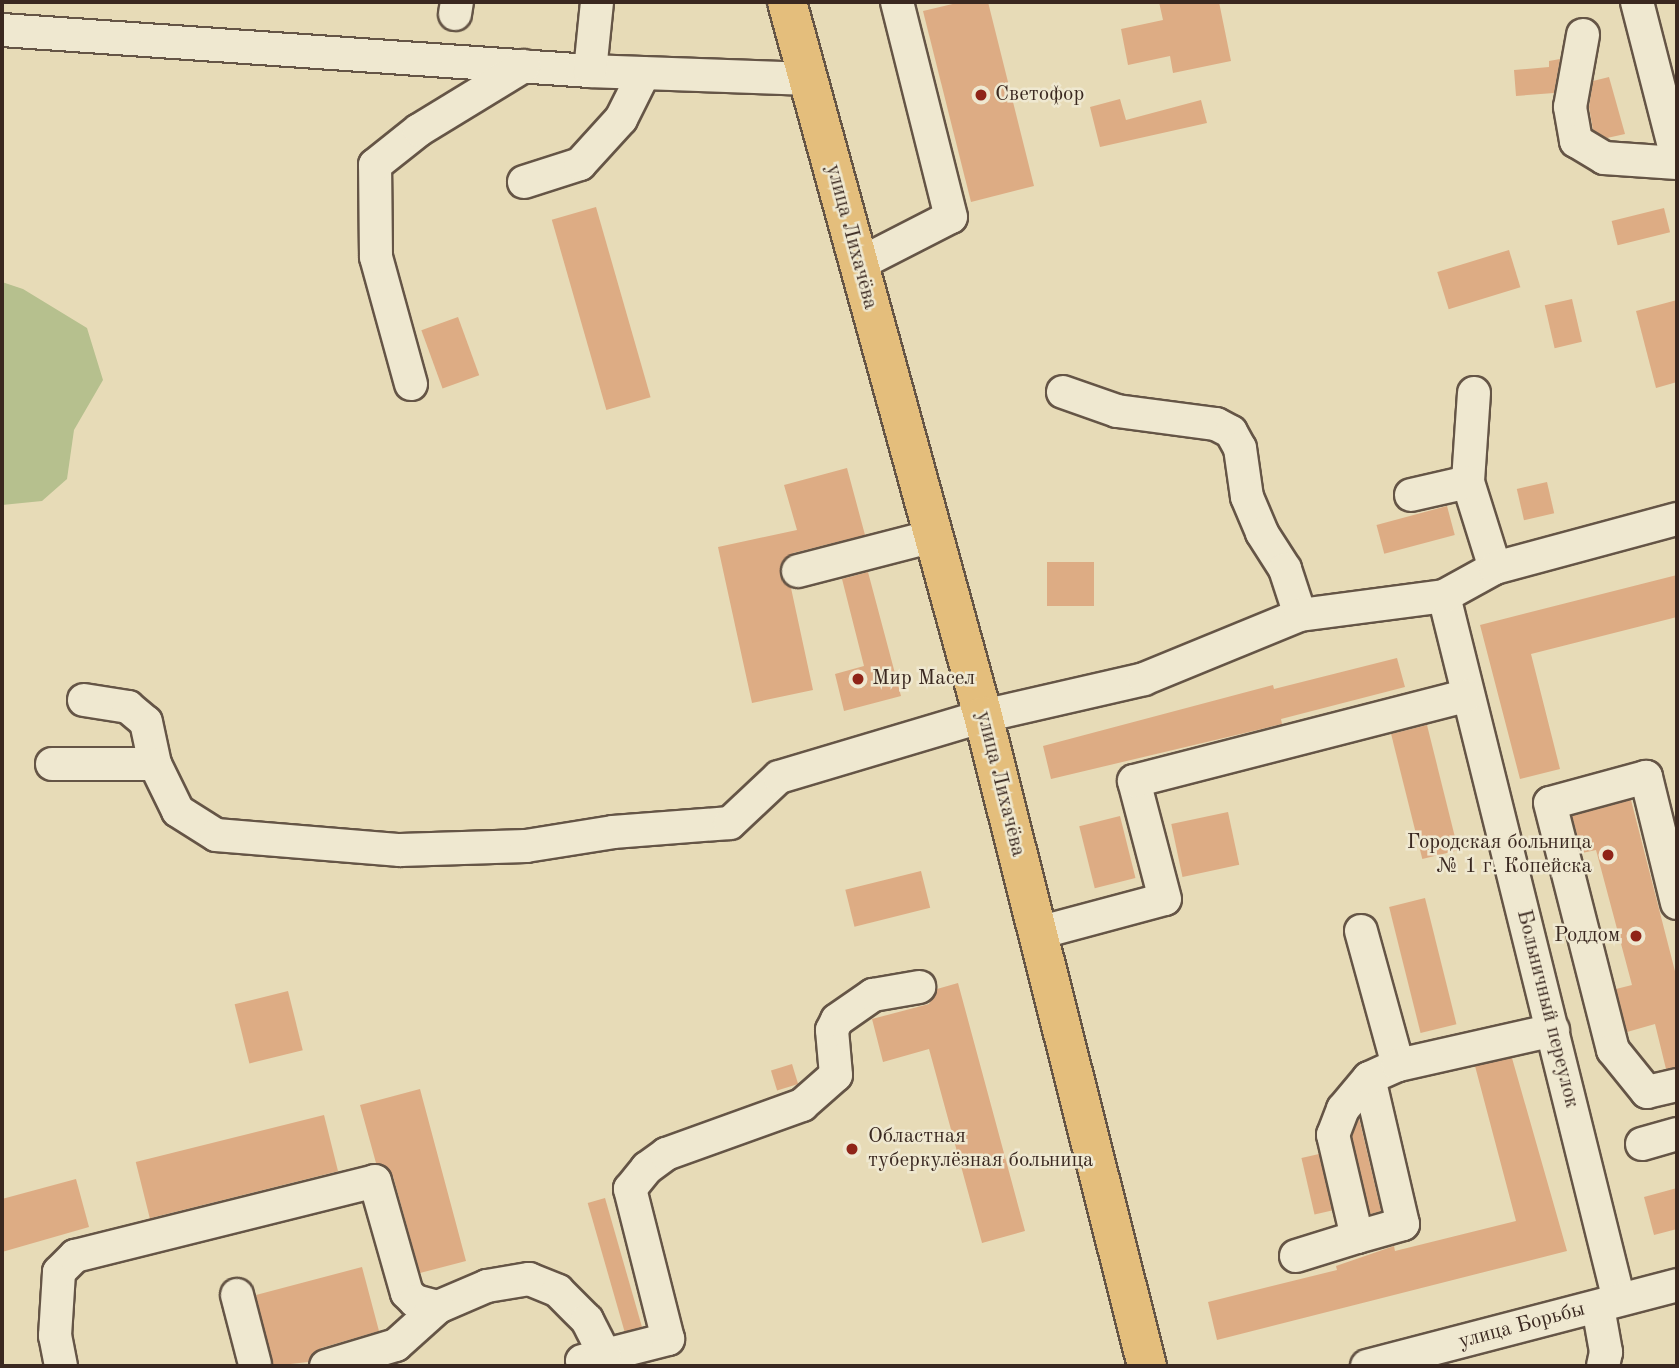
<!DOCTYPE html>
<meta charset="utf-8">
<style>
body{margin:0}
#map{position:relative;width:1679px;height:1368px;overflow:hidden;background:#e7dbb7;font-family:"Old Standard TT",serif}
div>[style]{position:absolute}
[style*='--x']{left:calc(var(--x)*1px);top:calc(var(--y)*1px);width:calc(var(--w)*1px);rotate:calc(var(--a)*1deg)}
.green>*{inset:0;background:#b6c08e}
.building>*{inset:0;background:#ddac84;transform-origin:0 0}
.roads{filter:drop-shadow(2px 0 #655546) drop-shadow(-2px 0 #655546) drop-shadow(0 2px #655546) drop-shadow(0 -2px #655546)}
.minor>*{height:32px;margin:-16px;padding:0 16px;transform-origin:16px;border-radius:16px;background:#efe8d0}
.major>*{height:38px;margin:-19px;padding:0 19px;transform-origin:19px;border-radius:19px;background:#e4be7c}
.dots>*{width:19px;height:19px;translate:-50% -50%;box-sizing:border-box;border:4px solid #efe8d0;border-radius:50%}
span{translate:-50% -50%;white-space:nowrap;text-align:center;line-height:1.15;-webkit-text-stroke:5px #efe8d0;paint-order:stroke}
.poi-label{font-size:21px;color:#3a2820}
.left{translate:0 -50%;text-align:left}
.right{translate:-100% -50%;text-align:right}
.street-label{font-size:21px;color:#3a2820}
.frame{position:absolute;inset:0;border:4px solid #3a2820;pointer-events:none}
</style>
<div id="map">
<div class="green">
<i style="clip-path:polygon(2px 282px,23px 289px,87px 328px,103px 380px,74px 430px,67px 479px,42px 501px,2px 505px)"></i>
</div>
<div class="building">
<i style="clip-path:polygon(961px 2px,988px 2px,1034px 186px,971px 202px,923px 11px)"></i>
<i style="clip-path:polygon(1159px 2px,1219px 2px,1231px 61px,1173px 73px,1170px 56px,1128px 65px,1121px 29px,1163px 20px)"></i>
<i style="clip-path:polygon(1560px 59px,1554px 93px,1516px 96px,1514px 70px,1549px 67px,1549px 61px)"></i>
<i style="clip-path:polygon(1609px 77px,1625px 134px,1607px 138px,1593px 130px,1589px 107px,1593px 81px)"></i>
<i style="clip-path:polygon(1120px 99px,1126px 120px,1201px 100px,1207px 123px,1100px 147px,1090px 107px)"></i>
<i style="left:596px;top:207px;width:198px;height:46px;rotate:74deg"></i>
<i style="left:1664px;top:208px;width:25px;height:54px;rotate:76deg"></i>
<i style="left:1509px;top:250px;width:39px;height:75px;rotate:73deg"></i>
<i style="left:1572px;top:299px;width:44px;height:28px;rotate:77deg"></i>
<i style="clip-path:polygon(1677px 300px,1677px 382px,1656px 388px,1636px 311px)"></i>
<i style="left:458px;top:317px;width:62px;height:39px;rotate:70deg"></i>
<i style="clip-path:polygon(847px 468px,865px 535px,793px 553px,780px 567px,780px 576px,791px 588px,813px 690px,752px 703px,718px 547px,797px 530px,784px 485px)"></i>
<i style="left:1547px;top:482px;width:32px;height:31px;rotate:77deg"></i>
<i style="left:1447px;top:506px;width:30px;height:73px;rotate:75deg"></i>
<i style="left:1047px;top:562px;width:47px;height:44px"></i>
<i style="clip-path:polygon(868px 572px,901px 696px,844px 711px,835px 674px,864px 666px,842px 579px)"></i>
<i style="clip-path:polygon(1677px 575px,1677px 617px,1531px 654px,1560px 769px,1520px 779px,1480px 625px)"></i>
<i style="clip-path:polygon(1397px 658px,1405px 687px,1281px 719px,1282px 724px,1051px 779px,1043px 746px,1273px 685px,1274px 689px)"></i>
<i style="left:1427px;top:725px;width:129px;height:37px;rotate:76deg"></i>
<i style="clip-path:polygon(1631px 800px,1677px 979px,1677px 1067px,1666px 1069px,1655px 1024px,1627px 1032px,1616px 989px,1632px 985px,1596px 850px,1582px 853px,1572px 816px)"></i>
<i style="left:1228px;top:812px;width:54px;height:58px;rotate:78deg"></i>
<i style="left:1120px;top:816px;width:64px;height:42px;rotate:76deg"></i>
<i style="left:921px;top:871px;width:38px;height:78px;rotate:76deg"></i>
<i style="left:1425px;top:898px;width:130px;height:37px;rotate:76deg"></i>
<i style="clip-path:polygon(958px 983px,1025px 1231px,982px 1243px,929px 1049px,883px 1062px,872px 1019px,929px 1004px,937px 989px)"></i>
<i style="left:288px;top:991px;width:61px;height:55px;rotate:76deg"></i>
<i style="clip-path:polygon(1512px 1058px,1567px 1251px,1217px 1340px,1208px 1302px,1337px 1270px,1336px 1266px,1394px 1246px,1395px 1251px,1516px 1221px,1475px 1066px)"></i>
<i style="left:792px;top:1064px;width:21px;height:22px;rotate:73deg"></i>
<i style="clip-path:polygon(420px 1089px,466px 1261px,420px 1273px,393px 1176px,376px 1163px,360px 1105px)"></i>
<i style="left:324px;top:1115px;width:58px;height:194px;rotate:76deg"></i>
<i style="clip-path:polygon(1359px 1118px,1381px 1211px,1370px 1214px,1352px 1136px)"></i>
<i style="left:1319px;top:1154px;width:58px;height:18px;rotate:77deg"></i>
<i style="clip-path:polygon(76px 1179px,89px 1227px,2px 1252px,2px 1199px)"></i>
<i style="clip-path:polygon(1677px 1188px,1677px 1229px,1654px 1235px,1644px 1197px)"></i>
<i style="left:605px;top:1198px;width:134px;height:18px;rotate:74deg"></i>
<i style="clip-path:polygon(362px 1267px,379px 1331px,321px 1348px,308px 1362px,273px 1366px,256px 1295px)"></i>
</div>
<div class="roads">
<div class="minor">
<i style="--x:1637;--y:2;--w:161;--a:75.6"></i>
<i style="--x:455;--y:14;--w:12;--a:-81"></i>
<i style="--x:2;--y:30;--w:589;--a:3.99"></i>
<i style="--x:590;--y:71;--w:218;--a:2.1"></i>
<i style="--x:1583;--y:35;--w:73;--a:100.2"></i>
<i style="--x:1570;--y:107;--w:35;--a:80"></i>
<i style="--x:1576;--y:141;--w:33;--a:31"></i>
<i style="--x:1604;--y:158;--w:73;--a:3.9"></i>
<i style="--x:590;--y:71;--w:69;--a:-84.2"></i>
<i style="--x:524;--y:182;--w:59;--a:-17.8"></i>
<i style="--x:580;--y:164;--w:61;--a:-47.7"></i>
<i style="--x:621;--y:119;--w:51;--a:-63.4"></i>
<i style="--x:859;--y:264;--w:103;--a:-27.1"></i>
<i style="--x:951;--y:217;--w:222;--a:-104.1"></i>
<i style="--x:411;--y:384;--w:132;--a:-105.4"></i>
<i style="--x:376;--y:257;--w:92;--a:-90.6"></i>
<i style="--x:375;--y:165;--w:56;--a:-38.5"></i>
<i style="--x:419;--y:130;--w:123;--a:-31.4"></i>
<i style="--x:1063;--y:392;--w:57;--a:19.4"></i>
<i style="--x:1117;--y:411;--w:100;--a:7.5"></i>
<i style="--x:1216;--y:424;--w:17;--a:28"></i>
<i style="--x:1231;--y:432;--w:18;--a:61"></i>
<i style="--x:1240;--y:448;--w:49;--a:81.9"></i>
<i style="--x:1247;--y:497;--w:39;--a:67"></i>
<i style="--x:1262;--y:533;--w:43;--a:57.4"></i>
<i style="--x:1285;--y:569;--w:48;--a:71.9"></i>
<i style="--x:1474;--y:393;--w:89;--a:93.9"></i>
<i style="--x:1468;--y:482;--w:90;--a:72.6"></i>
<i style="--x:1411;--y:495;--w:58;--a:-12.8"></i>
<i style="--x:798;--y:571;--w:139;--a:-14.5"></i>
<i style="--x:1444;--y:596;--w:725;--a:76.04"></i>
<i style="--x:84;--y:700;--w:45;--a:9"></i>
<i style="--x:128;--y:707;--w:23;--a:40"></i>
<i style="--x:146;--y:722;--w:43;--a:77.9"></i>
<i style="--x:155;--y:764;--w:52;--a:63.9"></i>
<i style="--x:178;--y:811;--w:45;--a:32.3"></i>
<i style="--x:216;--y:835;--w:185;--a:4.7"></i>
<i style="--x:400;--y:850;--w:126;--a:-1.8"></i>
<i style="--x:526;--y:846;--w:88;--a:-9.1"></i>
<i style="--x:613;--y:832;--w:117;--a:-4.4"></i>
<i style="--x:730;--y:823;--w:67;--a:-43.2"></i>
<i style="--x:779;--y:777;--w:213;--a:-16.6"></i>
<i style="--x:983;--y:716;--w:165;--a:-12.9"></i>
<i style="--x:1144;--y:679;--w:169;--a:-22.3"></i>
<i style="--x:1300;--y:615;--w:145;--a:-7.5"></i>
<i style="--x:1444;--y:596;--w:58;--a:-28.8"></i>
<i style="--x:1495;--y:568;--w:188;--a:-15.1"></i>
<i style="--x:52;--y:764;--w:103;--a:0"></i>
<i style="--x:1677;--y:903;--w:130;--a:-103.8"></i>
<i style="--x:1646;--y:777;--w:99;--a:164.8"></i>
<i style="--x:1550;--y:803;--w:255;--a:75.7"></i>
<i style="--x:1613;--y:1050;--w:54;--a:51"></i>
<i style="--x:1647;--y:1092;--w:31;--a:-13"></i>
<i style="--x:1361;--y:931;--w:139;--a:74.6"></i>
<i style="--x:1038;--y:933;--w:131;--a:-15"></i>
<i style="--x:1165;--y:899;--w:122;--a:-104.7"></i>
<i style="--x:1134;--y:781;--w:343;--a:-14.4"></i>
<i style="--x:1369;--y:1078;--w:150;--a:76.9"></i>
<i style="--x:1403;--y:1224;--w:48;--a:164.2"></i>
<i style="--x:1357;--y:1237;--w:105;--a:-103.2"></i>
<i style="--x:1333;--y:1135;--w:28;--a:-69"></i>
<i style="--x:1343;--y:1109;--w:40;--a:-50"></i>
<i style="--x:1369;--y:1078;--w:32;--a:-24"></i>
<i style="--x:1398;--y:1065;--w:159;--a:-12.7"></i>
<i style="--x:1642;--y:1144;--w:36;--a:-16"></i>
<i style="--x:1296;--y:1256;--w:64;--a:-17.3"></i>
<i style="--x:237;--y:1295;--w:71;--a:75.4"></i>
<i style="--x:1598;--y:1307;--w:46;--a:79.9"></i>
<i style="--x:1606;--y:1352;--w:14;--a:102"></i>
<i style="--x:582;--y:1361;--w:89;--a:-14.3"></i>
<i style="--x:668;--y:1339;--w:155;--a:-104.2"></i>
<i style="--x:630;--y:1189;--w:27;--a:-51"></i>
<i style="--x:647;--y:1168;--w:24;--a:-36"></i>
<i style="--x:666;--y:1154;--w:145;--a:-19.8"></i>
<i style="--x:802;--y:1105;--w:45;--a:-41.4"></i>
<i style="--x:836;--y:1075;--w:45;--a:-95.1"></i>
<i style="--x:832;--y:1030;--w:11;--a:-63"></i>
<i style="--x:837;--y:1020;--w:44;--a:-34.8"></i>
<i style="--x:873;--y:995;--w:47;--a:-9.9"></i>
<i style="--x:61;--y:1366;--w:31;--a:-101"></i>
<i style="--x:55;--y:1336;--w:64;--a:-86.4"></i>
<i style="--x:59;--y:1272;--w:23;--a:-45"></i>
<i style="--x:75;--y:1256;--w:309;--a:-14"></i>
<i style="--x:375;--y:1181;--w:116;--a:74.1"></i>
<i style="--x:407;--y:1293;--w:11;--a:45"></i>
<i style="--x:415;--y:1301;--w:24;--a:15"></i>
<i style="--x:438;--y:1307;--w:53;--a:-23.2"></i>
<i style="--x:487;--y:1286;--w:43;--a:-9.5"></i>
<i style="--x:529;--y:1279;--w:31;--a:22"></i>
<i style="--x:558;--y:1291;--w:41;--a:45"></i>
<i style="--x:587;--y:1320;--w:39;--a:63"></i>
<i style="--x:326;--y:1366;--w:73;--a:-16.7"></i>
<i style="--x:396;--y:1345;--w:57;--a:-42.1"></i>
<i style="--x:1367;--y:1366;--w:320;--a:-14.6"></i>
</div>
<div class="major">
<i style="--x:787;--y:2;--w:740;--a:74.65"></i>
<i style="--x:983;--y:716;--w:670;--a:75.84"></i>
</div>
</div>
<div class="dots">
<i style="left:981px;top:95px;background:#8f2418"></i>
<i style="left:858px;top:679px;background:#8f2418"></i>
<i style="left:1608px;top:855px;background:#8f2418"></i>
<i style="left:1636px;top:936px;background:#8f2418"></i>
<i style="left:852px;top:1149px;background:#8f2418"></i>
</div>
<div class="poi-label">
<span class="left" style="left:995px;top:95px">Светофор</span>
<span class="left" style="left:872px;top:679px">Мир Масел</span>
<span class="right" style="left:1592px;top:855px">Городская больница<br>№ 1 г. Копейска</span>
<span class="right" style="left:1620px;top:936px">Роддом</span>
<span class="left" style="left:868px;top:1149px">Областная<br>туберкулёзная больница</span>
</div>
<div class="street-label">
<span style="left:851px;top:237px;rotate:75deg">улица Лихачёва</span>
<span style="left:1000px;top:784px;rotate:76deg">улица Лихачёва</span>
<span style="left:1547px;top:1009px;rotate:76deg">Больничный переулок</span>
<span style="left:1522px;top:1326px;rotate:-15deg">улица Борьбы</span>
</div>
<div class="frame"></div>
</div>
